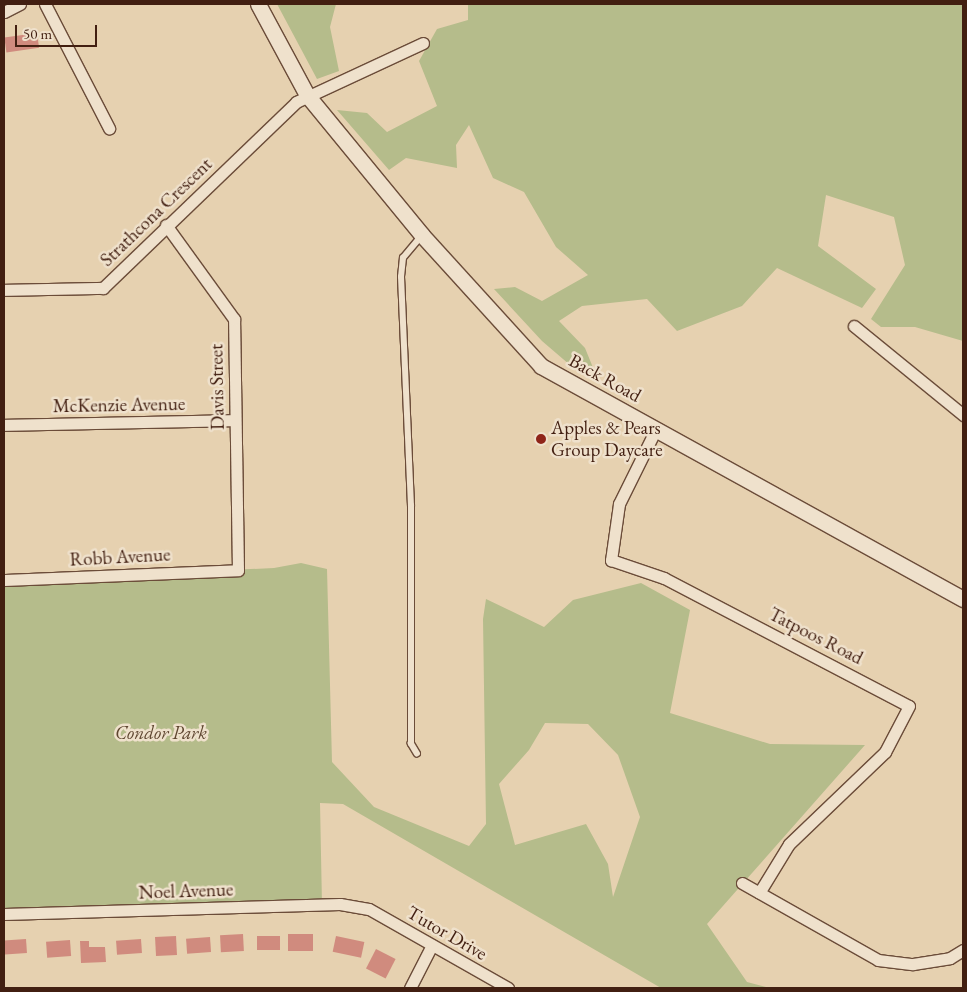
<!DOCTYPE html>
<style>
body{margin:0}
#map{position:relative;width:967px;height:992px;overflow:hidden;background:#e6d1b0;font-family:"EB Garamond",serif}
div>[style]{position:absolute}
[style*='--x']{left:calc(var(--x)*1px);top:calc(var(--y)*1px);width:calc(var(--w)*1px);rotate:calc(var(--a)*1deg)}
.green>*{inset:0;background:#b5bc8b}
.building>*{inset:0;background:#d08b7e;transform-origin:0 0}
.roads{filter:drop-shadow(1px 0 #6b4c39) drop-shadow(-1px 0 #6b4c39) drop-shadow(0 1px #6b4c39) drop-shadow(0 -1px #6b4c39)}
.lane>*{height:5.5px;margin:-2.75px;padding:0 2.75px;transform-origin:2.75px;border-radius:2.75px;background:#efe1cc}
.street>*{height:11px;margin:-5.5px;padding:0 5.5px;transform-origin:5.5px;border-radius:5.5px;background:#efe1cc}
.secondary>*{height:15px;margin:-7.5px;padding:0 7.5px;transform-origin:7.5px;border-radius:7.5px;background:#efe1cc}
.dots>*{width:14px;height:14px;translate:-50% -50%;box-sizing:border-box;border:2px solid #efe1cc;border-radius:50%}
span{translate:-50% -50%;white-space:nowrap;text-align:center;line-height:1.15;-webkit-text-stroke:5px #efe1cc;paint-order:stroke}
.street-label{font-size:19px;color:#421f11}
.poi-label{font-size:19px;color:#421f11}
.left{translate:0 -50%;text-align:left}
.park-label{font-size:19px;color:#5f4630;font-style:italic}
.frame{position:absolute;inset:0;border:5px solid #421f11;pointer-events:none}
.scale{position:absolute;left:15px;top:25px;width:82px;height:22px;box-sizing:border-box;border:2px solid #421f11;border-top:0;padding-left:6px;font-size:15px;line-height:18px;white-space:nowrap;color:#421f11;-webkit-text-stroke:4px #efe1cc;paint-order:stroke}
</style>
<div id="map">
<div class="green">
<i style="clip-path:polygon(277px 4px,336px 4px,330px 27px,339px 71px,317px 79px)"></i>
<i style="clip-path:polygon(468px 4px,963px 4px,963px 341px,915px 327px,881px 327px,871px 319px,905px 265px,894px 217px,826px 195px,818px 246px,876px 289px,862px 308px,777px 268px,742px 306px,677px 331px,647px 299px,582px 306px,559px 321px,585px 348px,596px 375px,570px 365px,542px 341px,494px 289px,515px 287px,542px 301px,588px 275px,556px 247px,524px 192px,493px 178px,469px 125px,456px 145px,457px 168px,406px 158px,389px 170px,337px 110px,367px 113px,387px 132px,437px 106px,419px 61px,437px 29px,468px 20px)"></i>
<i style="clip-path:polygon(evenodd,301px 563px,327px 569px,332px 762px,374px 807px,469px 846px,486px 824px,483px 619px,486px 599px,544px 627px,573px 600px,641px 583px,690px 610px,670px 713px,770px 744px,865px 745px,707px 924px,747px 982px,770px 988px,661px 988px,343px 804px,320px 803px,322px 905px,4px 914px,4px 580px,274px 568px,301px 563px,545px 723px,588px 724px,618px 755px,640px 817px,613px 897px,608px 864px,586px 824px,515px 845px,499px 784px,529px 750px,545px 723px)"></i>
</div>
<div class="building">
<i style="left:37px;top:33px;width:15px;height:33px;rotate:82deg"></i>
<i style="left:243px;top:934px;width:17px;height:23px;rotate:87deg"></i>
<i style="left:313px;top:934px;width:17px;height:25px;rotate:90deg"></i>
<i style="left:176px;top:936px;width:19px;height:21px;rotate:87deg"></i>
<i style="left:257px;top:936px;width:23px;height:14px"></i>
<i style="left:336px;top:936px;width:29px;height:16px;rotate:12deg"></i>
<i style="left:210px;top:937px;width:15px;height:24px;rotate:86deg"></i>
<i style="left:26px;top:939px;width:14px;height:22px;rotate:86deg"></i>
<i style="left:141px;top:939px;width:14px;height:25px;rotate:86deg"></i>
<i style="left:70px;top:940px;width:16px;height:24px;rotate:86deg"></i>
<i style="clip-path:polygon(80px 941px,89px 941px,89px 947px,105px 947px,106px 962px,81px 963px)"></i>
<i style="left:376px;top:949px;width:22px;height:22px;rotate:27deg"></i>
</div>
<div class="roads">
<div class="lane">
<i style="--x:417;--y:754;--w:12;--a:-121"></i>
<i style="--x:411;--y:744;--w:238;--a:-90"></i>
<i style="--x:411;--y:506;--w:229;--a:-92.5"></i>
<i style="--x:401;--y:277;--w:19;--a:-84"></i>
<i style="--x:403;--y:258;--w:30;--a:-50"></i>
</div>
<div class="street">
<i style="--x:45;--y:4;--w:140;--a:62.7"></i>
<i style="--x:4;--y:12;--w:18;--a:-27"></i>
<i style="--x:4;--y:290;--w:99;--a:-1.2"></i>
<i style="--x:103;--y:288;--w:268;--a:-43.9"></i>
<i style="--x:296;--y:102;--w:140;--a:-24.9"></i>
<i style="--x:854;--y:326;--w:141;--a:39.2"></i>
<i style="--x:4;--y:425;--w:231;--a:-1.2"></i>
<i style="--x:656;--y:429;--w:84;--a:116.3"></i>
<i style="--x:619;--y:504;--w:57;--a:98.1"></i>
<i style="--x:611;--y:560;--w:56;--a:18.8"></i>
<i style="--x:664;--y:578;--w:276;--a:27.6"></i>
<i style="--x:909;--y:706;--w:52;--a:117.6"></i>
<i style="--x:885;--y:752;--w:133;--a:136.2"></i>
<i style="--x:789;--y:844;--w:57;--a:121.5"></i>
<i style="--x:4;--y:580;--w:234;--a:-2.4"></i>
<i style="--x:238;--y:570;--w:251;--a:-90.9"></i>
<i style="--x:234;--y:319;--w:116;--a:-125.9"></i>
<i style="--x:742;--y:883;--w:156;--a:29.5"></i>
<i style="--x:878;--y:960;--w:35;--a:7"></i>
<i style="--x:913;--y:964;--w:37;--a:-9"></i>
<i style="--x:950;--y:958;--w:15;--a:-32"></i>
<i style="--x:4;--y:914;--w:336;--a:-1.7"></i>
<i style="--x:340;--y:904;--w:29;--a:10"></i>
<i style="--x:369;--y:909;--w:160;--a:29.6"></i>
<i style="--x:410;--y:988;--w:48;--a:-62.9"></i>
</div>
<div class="secondary">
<i style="--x:258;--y:4;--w:103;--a:61.7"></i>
<i style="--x:307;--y:95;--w:181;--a:50.6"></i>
<i style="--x:422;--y:235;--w:177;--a:47.7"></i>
<i style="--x:541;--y:366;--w:482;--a:28.9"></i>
</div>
</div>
<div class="dots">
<i style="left:541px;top:439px;background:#8f2418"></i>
</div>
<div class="street-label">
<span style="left:156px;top:212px;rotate:-44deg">Strathcona Crescent</span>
<span style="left:605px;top:378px;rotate:29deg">Back Road</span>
<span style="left:217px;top:387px;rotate:-91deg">Davis Street</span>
<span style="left:119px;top:405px;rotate:-1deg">McKenzie Avenue</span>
<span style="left:120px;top:557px;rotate:-3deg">Robb Avenue</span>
<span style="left:816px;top:636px;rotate:27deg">Tatpoos Road</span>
<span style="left:186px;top:891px;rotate:-2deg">Noel Avenue</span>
<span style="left:447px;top:933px;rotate:30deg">Tutor Drive</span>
</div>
<div class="poi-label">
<span class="left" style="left:551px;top:439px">Apples &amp; Pears<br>Group Daycare</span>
</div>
<div class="park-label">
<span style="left:161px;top:733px">Condor Park</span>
</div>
<div class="frame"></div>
<div class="scale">50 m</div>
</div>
